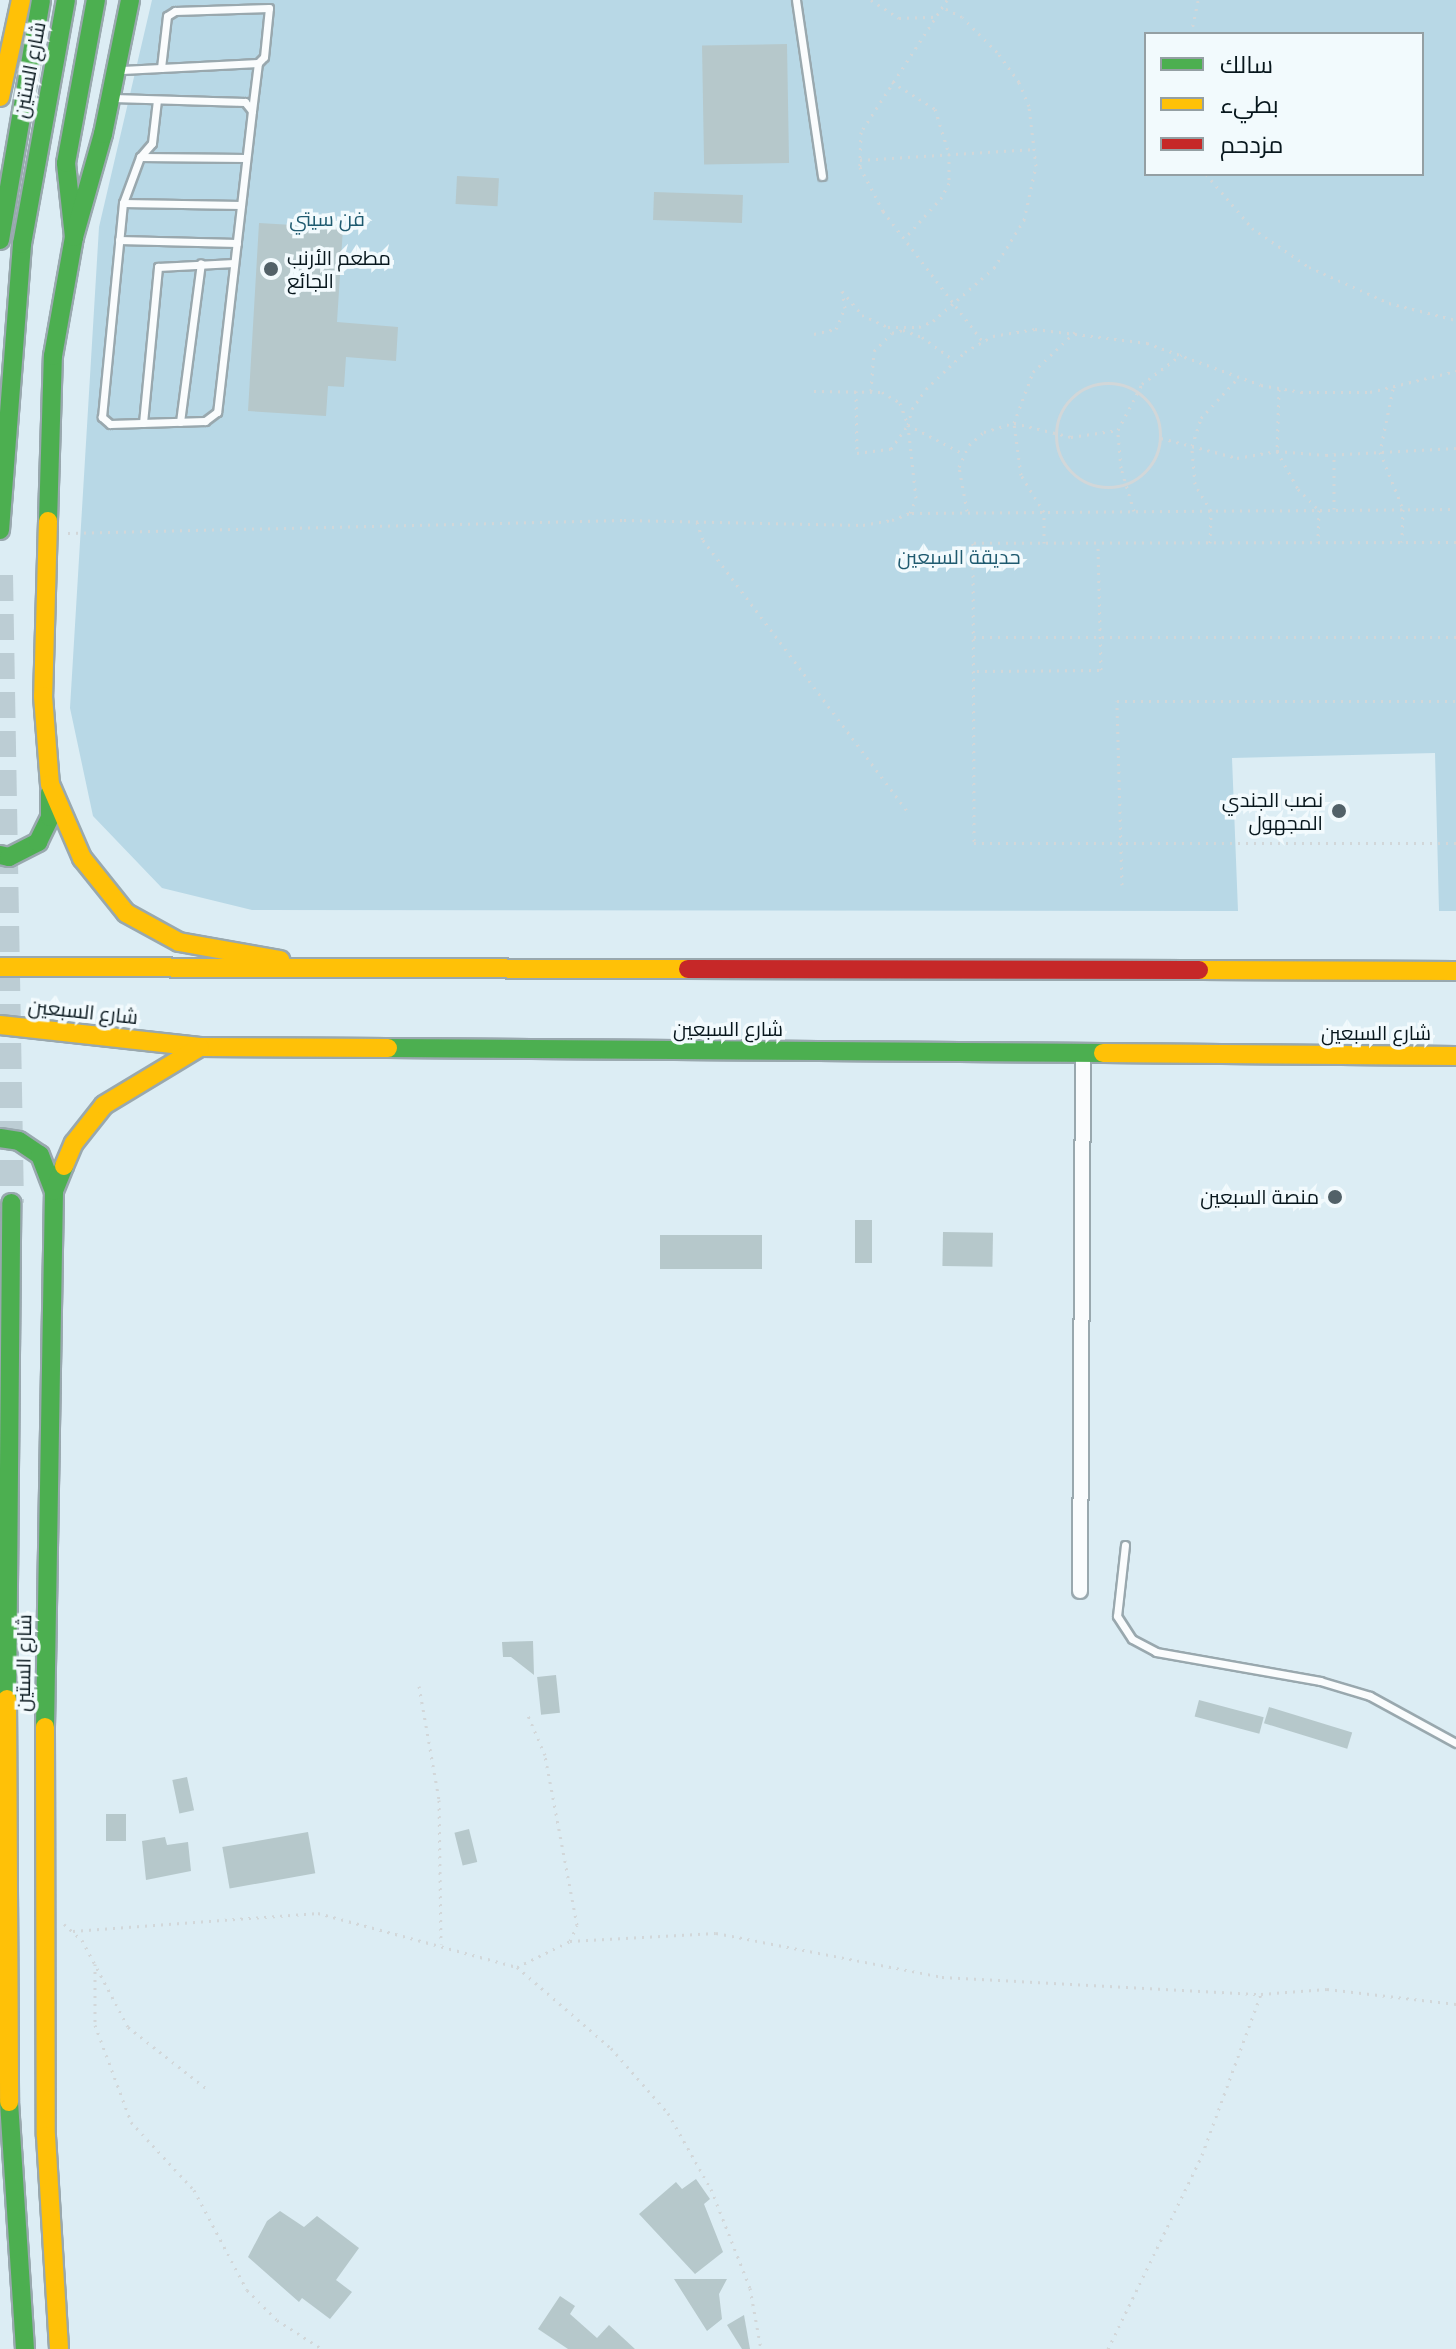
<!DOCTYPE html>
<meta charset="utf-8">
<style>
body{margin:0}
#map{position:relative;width:1456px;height:2349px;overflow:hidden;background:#dcedf4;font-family:Roboto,Cairo,sans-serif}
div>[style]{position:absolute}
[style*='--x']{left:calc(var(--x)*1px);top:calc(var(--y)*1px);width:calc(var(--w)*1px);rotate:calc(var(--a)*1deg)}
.green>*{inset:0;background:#b8d8e6}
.building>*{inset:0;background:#b6c8cb;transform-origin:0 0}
.highway-tunnel>*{height:26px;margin-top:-13px;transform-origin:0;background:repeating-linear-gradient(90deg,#bccdd4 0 26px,transparent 0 39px)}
.path>*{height:3px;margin-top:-1.5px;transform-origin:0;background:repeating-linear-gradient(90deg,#d2d7d9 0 2px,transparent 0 8px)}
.path>.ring{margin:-1.5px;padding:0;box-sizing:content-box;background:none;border:3px solid #d2d7d9;border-radius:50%}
.roads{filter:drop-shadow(2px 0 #99a8ae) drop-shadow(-2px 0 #99a8ae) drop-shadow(0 2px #99a8ae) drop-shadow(0 -2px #99a8ae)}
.lane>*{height:7px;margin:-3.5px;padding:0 3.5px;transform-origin:3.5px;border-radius:3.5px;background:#fafcfd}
.street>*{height:14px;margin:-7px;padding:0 7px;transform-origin:7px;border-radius:7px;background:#fafcfd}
.fast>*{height:18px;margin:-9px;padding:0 9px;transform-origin:9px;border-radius:9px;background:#4caf50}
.slow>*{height:18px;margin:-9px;padding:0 9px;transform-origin:9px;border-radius:9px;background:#ffc107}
.jam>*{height:18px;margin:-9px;padding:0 9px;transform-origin:9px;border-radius:9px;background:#c62828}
.dots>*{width:22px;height:22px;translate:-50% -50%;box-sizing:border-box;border:4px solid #f2fafd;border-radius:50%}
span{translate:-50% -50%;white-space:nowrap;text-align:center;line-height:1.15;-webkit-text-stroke:7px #f2fafd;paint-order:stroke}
.street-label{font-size:20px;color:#07161c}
.park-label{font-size:20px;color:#1f5a6f}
.poi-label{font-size:20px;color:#07161c}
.left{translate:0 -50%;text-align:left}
.right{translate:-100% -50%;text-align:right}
.legend{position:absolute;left:1144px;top:32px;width:280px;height:144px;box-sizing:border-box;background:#f2fafd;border:2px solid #949fa3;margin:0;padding:10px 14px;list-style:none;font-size:24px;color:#07161c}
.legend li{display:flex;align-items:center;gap:16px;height:40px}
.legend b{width:40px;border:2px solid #949fa3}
</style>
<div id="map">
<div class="green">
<i style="clip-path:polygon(evenodd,152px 0,1456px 0,1456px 911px,1439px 911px,1435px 753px,1232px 758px,1238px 911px,252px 910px,162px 888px,93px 816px,70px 708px,99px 227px,152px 0,1146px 34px,1422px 34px,1422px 174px,1146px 174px,1146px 34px)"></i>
</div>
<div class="building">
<i style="left:787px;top:44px;width:119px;height:85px;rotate:89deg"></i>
<i style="left:457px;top:176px;width:42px;height:28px;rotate:3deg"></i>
<i style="left:654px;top:192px;width:89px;height:28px;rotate:2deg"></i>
<i style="clip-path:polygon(259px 223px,343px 228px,337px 322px,398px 327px,396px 361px,346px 357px,344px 387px,328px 386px,326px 416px,248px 411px)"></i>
<i style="left:855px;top:1220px;width:17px;height:43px"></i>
<i style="left:943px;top:1232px;width:50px;height:34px;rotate:1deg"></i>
<i style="left:660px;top:1235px;width:102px;height:34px"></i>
<i style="clip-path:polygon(533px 1641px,534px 1675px,511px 1657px,503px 1657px,502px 1642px)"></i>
<i style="left:556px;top:1675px;width:38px;height:19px;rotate:84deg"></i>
<i style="left:1199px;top:1700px;width:67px;height:17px;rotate:15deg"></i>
<i style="left:1269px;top:1707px;width:87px;height:17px;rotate:17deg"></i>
<i style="left:187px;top:1777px;width:34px;height:15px;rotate:78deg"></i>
<i style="left:106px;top:1814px;width:20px;height:27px"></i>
<i style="left:469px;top:1829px;width:34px;height:15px;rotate:76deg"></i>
<i style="left:308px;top:1832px;width:42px;height:87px;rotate:80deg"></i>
<i style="clip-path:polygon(165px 1837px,167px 1845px,188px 1842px,191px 1871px,146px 1880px,142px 1841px)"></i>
<i style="clip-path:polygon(696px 2179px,710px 2199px,704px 2204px,723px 2252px,695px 2274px,639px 2214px,676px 2182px,682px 2189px)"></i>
<i style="clip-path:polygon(280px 2211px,304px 2227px,317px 2216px,359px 2248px,336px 2280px,352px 2292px,330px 2319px,302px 2298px,299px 2302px,248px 2257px,267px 2221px)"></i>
<i style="clip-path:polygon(674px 2279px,727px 2279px,719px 2294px,722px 2319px,707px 2331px)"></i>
<i style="clip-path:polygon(560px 2296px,575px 2306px,570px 2314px,597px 2338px,609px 2325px,635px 2349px,568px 2349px,538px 2329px)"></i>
<i style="clip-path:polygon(744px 2315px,750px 2349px,742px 2349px,727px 2325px)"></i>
</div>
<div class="highway-tunnel">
<i style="--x:0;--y:575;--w:628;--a:89"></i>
</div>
<div class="path">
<i style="--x:871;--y:0;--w:33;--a:33"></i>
<i style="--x:899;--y:18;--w:37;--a:-2"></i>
<i style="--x:947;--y:0;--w:158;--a:123.1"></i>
<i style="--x:861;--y:132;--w:35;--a:92"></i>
<i style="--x:860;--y:167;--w:50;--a:62.4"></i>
<i style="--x:883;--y:211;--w:165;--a:52.6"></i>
<i style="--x:1191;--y:34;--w:35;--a:-78"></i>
<i style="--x:892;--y:82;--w:51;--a:32.1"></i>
<i style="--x:935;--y:109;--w:47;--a:72.7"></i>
<i style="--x:949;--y:154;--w:29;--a:90"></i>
<i style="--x:949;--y:183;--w:16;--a:117"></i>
<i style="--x:942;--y:197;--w:55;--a:132.1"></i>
<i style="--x:860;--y:160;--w:176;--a:-3.6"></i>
<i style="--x:1206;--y:174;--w:71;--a:49.6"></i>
<i style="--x:1252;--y:228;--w:69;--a:34.4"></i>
<i style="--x:1309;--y:267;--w:88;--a:24.2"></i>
<i style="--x:1389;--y:303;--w:69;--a:14.2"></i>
<i style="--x:814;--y:334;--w:23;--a:-13"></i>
<i style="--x:836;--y:329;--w:23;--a:-67"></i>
<i style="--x:845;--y:308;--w:17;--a:-100"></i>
<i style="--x:842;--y:291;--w:31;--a:50"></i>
<i style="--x:862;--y:315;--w:29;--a:25"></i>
<i style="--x:888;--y:327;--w:31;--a:0"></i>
<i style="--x:919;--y:327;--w:15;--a:-23"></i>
<i style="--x:933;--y:321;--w:81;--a:-41"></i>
<i style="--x:994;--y:268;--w:57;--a:-58"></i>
<i style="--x:1024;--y:220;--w:55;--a:-77.5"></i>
<i style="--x:1036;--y:166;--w:60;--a:-96.7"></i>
<i style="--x:1029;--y:106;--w:26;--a:-113"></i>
<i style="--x:1019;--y:82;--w:37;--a:-126"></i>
<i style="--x:997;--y:52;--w:49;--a:-135"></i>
<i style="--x:962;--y:17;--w:22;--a:-153"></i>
<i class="ring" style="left:1056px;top:383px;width:101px;height:101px"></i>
<i style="--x:1279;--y:389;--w:62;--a:91.8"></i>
<i style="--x:1277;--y:451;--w:43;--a:61.1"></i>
<i style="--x:1298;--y:489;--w:30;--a:45"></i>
<i style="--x:1319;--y:510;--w:32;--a:92"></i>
<i style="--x:1393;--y:389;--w:64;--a:101.7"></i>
<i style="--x:1380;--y:452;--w:61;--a:68"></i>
<i style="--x:1403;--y:509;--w:33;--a:92"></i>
<i style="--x:814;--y:391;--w:68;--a:0.8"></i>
<i style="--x:882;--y:392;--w:21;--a:31"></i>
<i style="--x:900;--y:403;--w:23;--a:70"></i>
<i style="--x:908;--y:425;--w:63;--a:27.4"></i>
<i style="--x:856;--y:391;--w:62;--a:89.1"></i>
<i style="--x:857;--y:453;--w:34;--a:-7"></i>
<i style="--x:891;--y:449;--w:29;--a:-55"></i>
<i style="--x:871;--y:391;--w:40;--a:-85.7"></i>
<i style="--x:874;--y:351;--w:25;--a:-45"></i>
<i style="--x:892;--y:333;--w:11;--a:-15"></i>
<i style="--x:903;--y:330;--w:20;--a:20"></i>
<i style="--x:922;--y:337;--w:41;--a:36"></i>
<i style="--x:1161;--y:438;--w:79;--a:14.7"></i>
<i style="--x:1237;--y:458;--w:41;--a:-9.9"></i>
<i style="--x:1277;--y:451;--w:49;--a:4.7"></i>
<i style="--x:1326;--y:455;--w:130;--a:-3.1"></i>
<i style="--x:1334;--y:509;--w:56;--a:-90"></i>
<i style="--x:967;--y:511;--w:45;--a:-100.3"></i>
<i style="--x:959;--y:467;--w:24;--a:-66"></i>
<i style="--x:969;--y:445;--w:20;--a:-41"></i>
<i style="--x:984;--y:432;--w:31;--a:-17"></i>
<i style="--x:1014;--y:423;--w:59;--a:13.8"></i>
<i style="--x:1071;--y:437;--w:48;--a:-8.5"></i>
<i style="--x:1134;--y:511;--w:45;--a:-106.8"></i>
<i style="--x:1121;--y:468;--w:38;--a:-95"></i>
<i style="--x:1118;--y:430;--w:52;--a:-62.4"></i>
<i style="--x:1142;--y:384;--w:49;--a:-36.6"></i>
<i style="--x:912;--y:513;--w:544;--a:-0.42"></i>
<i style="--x:697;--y:522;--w:19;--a:72"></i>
<i style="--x:703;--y:540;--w:341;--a:53"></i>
<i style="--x:68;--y:533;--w:556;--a:-1.34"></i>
<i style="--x:624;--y:520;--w:239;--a:1.2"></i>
<i style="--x:863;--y:525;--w:29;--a:-10"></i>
<i style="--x:892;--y:520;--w:19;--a:-21"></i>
<i style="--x:910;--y:513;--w:16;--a:-68"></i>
<i style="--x:916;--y:498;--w:73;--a:-96.3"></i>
<i style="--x:908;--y:425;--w:16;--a:-76"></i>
<i style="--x:912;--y:409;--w:24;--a:-55"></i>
<i style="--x:926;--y:389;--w:54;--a:-43.5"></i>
<i style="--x:965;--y:352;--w:32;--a:-30"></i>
<i style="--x:993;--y:336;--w:43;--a:-9.5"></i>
<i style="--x:1035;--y:329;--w:113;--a:7.1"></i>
<i style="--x:1147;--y:343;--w:121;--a:20.2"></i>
<i style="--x:1261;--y:385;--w:41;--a:9.9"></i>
<i style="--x:1301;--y:392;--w:69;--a:0"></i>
<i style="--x:1370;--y:392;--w:89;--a:-13.7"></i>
<i style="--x:1456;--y:542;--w:483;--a:179.9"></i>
<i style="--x:973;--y:543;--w:300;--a:89.8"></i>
<i style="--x:974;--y:843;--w:482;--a:0"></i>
<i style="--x:1044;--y:543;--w:31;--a:-90"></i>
<i style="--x:1044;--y:512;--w:44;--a:-121.9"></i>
<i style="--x:1021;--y:475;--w:52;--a:-97.7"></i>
<i style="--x:1014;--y:423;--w:54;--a:-69.6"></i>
<i style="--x:1033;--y:372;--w:58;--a:-43.6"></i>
<i style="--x:1210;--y:543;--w:32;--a:-88"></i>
<i style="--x:1211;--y:511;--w:31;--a:-121"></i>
<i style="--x:1195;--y:484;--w:38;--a:-95"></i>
<i style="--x:1192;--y:446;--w:29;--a:-72"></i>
<i style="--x:1201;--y:418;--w:56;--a:-47.2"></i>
<i style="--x:974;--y:637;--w:482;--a:0"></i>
<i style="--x:977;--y:671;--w:124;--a:-0.5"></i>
<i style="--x:1101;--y:670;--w:127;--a:-91.4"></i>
<i style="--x:1122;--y:885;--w:184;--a:-91.6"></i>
<i style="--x:1117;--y:701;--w:339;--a:0"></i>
<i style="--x:419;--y:1686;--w:116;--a:80"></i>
<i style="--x:439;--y:1800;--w:144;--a:89.2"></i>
<i style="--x:64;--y:1924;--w:24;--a:42"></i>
<i style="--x:82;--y:1940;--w:98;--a:62.1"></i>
<i style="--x:128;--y:2027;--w:100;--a:38.1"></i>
<i style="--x:73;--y:1931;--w:246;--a:-4.2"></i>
<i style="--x:318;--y:1913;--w:206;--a:15.2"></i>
<i style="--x:517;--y:1967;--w:124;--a:40.8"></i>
<i style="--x:611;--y:2048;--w:86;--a:48.8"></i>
<i style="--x:668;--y:2113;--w:87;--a:60.5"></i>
<i style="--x:711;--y:2189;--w:106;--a:68.5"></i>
<i style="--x:750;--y:2288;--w:62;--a:79.8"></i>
<i style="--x:570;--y:1941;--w:146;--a:-3.1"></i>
<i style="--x:716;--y:1933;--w:230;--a:11"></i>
<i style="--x:942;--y:1977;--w:319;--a:3.1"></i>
<i style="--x:95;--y:1964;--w:61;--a:90"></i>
<i style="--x:95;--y:2025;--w:103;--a:69.6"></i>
<i style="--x:131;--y:2122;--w:93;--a:47.2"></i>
<i style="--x:194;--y:2190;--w:113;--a:62.1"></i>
<i style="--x:247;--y:2290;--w:42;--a:45"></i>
<i style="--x:277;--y:2320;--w:54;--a:32.8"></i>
<i style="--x:517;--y:1967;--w:59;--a:-26.1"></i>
<i style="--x:570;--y:1941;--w:17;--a:-66"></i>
<i style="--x:577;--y:1925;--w:173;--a:-100.7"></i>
<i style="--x:545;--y:1755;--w:46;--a:-113.2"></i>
<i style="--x:1108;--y:2349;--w:216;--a:-64.1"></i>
<i style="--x:1202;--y:2155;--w:171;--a:-69.9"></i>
<i style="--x:1261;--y:1994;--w:66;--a:-4.3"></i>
<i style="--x:1327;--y:1989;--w:130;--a:6.6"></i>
</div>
<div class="roads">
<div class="lane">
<i style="--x:796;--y:0;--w:178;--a:81.6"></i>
<i style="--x:122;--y:70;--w:39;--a:-3"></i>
<i style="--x:161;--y:68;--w:97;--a:-3"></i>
<i style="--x:258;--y:63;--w:8;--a:-45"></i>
<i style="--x:264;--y:57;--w:49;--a:-84.2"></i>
<i style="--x:269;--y:8;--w:94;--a:178.2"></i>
<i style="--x:175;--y:11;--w:9;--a:148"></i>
<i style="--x:167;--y:16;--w:52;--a:96.6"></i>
<i style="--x:113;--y:98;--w:132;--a:1.7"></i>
<i style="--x:245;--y:102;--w:11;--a:52"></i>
<i style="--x:252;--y:111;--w:303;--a:96.6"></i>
<i style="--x:217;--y:412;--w:15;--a:143"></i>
<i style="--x:205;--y:421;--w:95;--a:178.2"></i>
<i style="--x:110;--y:424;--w:11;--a:-139"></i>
<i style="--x:102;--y:417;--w:215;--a:-84.4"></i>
<i style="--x:123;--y:203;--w:49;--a:-69.7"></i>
<i style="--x:140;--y:157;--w:18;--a:-49"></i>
<i style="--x:152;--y:143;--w:43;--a:-83.4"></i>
<i style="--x:252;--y:111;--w:48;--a:-82.9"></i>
<i style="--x:140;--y:157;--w:106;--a:0.5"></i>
<i style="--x:123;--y:203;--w:118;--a:1"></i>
<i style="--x:119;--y:240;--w:118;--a:1.5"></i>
<i style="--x:180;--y:422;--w:160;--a:-82.5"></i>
<i style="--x:143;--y:423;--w:157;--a:-84.5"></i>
<i style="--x:158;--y:267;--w:76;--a:-3"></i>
<i style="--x:1125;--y:1545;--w:71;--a:96.4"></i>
<i style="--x:1117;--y:1616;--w:27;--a:57"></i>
<i style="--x:1132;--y:1639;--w:27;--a:28"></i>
<i style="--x:1156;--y:1652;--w:167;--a:10"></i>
<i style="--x:1320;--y:1681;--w:52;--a:16.7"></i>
<i style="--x:1370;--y:1696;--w:98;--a:28.7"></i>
</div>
<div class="street">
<i style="--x:1080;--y:1591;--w:538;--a:-89.68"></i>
</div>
<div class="fast">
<i style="--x:74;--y:237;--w:74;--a:-96.2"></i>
<i style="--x:66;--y:163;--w:166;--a:-79.6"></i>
<i style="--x:0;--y:240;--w:243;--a:-80.3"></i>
<i style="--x:48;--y:521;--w:165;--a:-88.3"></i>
<i style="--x:53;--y:356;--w:121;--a:-80"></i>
<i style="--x:74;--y:237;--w:107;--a:-74.3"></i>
<i style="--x:103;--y:134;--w:137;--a:-78.6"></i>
<i style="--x:0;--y:530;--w:287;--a:-85.6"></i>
<i style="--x:22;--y:244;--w:248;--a:-79.8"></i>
<i style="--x:0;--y:855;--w:9;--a:13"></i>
<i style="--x:9;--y:857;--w:33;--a:-27"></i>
<i style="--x:38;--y:842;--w:28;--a:-64"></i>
<i style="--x:50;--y:817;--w:24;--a:-90"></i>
<i style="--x:388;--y:1048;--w:715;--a:0.4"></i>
<i style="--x:0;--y:1138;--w:19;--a:9"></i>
<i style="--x:19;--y:1141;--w:25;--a:34"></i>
<i style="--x:40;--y:1155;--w:39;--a:69"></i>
<i style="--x:7;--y:1699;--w:496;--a:-89.5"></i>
<i style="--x:45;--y:1727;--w:536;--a:-89.04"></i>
<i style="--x:54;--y:1191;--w:27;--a:-68"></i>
<i style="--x:9;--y:2102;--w:248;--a:86.3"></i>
</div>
<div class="slow">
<i style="--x:0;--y:97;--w:99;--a:-77.8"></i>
<i style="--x:48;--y:521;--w:175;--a:91.6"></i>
<i style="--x:43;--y:696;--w:88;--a:85.5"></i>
<i style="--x:50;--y:784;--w:81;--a:66.6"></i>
<i style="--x:82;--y:858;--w:70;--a:51.3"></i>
<i style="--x:126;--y:913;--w:60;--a:28.7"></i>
<i style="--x:179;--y:942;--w:103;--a:10.1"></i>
<i style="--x:0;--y:967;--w:688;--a:0.17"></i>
<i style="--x:1199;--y:970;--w:257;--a:0.2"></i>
<i style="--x:0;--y:1025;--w:201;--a:6.3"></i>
<i style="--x:200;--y:1047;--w:188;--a:0.3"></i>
<i style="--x:1103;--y:1053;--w:353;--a:0.5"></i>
<i style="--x:64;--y:1166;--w:25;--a:-67"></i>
<i style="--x:74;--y:1143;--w:48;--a:-51.7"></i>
<i style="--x:104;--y:1105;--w:112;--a:-31.1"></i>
<i style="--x:7;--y:1699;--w:403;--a:89.7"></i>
<i style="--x:45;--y:1727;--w:409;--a:89.9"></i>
<i style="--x:46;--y:2136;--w:213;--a:86.5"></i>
</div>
<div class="jam">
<i style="--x:688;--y:969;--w:511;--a:0.11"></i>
</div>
</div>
<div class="dots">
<i style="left:271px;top:269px;background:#526168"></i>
<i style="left:1339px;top:811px;background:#526168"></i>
<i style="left:1335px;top:1197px;background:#526168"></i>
</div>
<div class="street-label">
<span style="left:30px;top:70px;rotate:-79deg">شارع الستين</span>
<span style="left:83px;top:1012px;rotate:6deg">شارع السبعين</span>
<span style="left:728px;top:1029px">شارع السبعين</span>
<span style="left:1376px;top:1033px">شارع السبعين</span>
<span style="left:24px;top:1663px;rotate:-89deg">شارع الستين</span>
</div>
<div class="park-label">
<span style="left:327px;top:219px">فن سيتي</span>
<span style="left:959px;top:557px">حديقة السبعين</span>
</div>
<div class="poi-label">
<span class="left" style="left:287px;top:270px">مطعم الأرنب<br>الجائع</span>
<span class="right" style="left:1323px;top:812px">نصب الجندي<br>المجهول</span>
<span class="right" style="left:1319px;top:1197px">منصة السبعين</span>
</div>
<ul class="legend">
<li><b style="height:10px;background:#4caf50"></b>سالك</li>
<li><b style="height:10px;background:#ffc107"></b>بطيء</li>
<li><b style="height:10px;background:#c62828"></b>مزدحم</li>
</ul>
</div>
